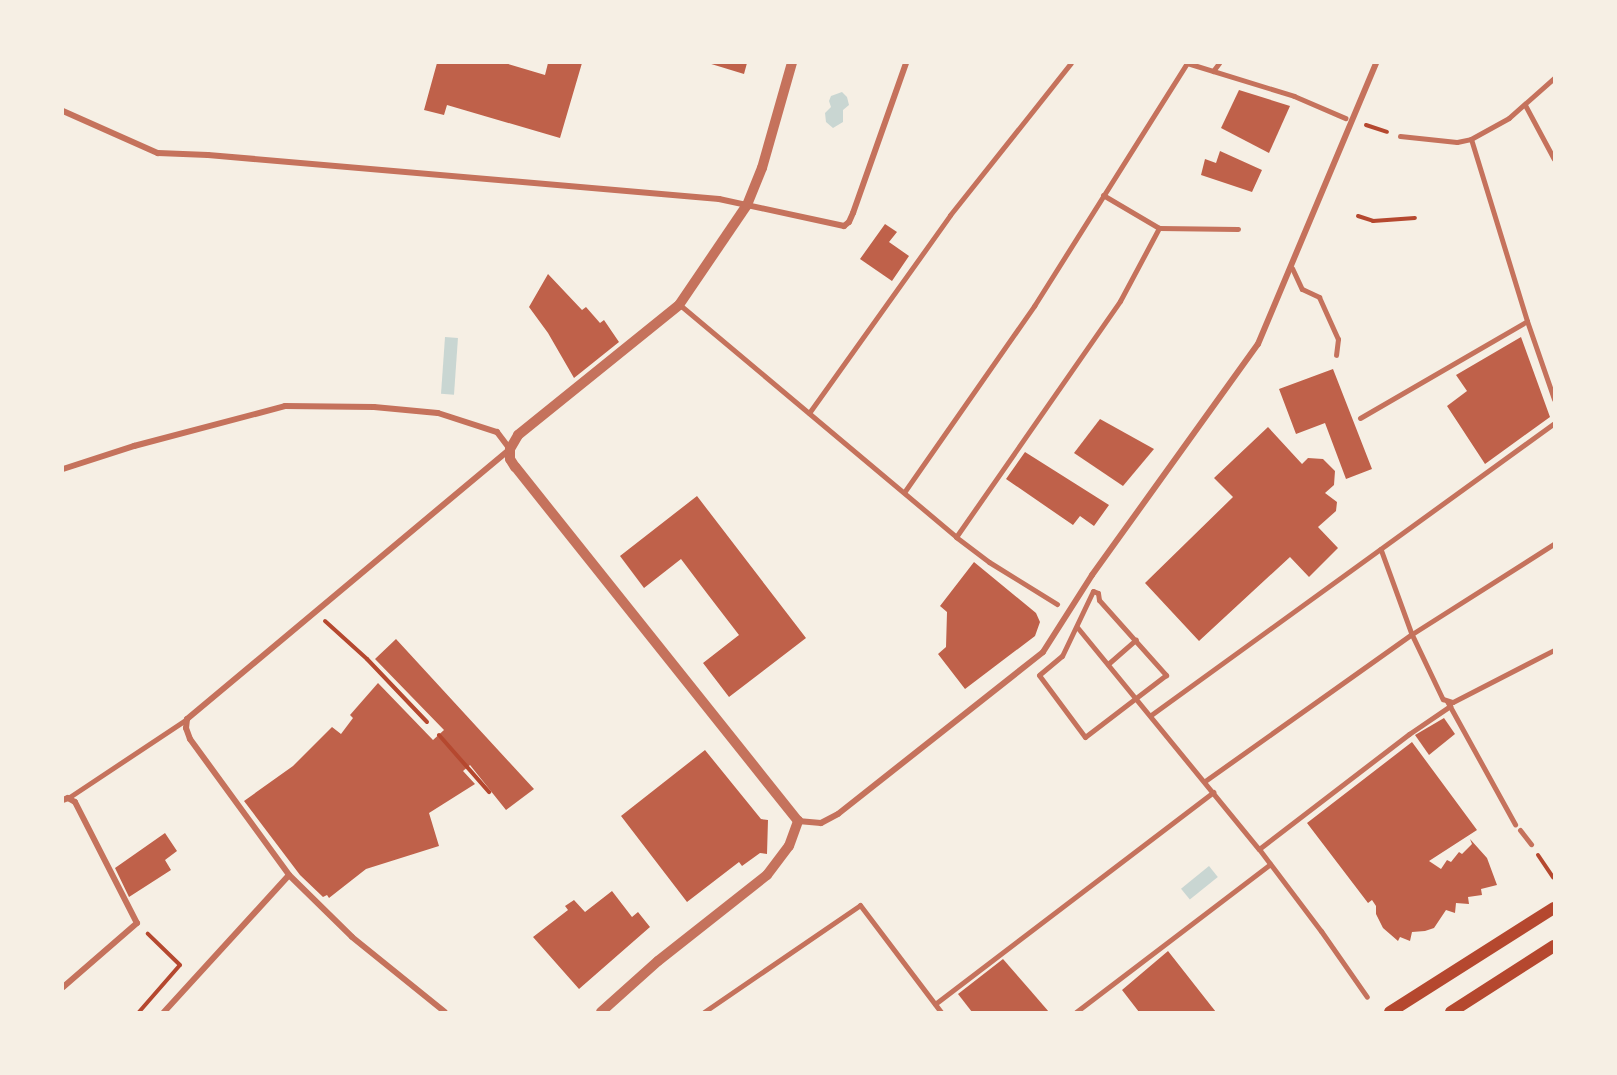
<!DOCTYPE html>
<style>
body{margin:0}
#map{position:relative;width:1617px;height:1075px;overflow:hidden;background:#f6efe4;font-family:"Noto Serif",serif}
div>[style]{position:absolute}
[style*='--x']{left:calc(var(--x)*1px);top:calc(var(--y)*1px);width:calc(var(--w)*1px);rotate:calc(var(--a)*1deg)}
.water>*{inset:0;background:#c9d6d2;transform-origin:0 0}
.building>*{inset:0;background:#bf614a}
.path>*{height:4px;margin:-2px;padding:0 2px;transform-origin:2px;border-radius:2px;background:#b5482f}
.service>*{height:4.5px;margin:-2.25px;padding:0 2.25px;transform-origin:2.25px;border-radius:2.25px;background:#c5725c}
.pedestrian>*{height:5px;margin:-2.5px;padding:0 2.5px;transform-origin:2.5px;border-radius:2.5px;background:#c5725c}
.minor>*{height:6px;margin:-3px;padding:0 3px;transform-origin:3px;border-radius:3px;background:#c5725c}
.tertiary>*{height:10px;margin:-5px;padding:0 5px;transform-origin:5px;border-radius:5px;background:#c5725c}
.secondary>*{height:12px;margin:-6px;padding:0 6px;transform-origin:6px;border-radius:6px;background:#b5482f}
span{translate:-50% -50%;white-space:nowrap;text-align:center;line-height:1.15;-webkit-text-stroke:6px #f6efe4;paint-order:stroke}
.frame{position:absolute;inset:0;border:64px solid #f6efe4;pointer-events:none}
</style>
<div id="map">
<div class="water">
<i style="clip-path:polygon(842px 92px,847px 97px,849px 105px,843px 110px,843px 122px,833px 128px,826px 122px,825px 113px,831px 107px,829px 101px,831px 96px)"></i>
<i style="left:445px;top:337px;width:13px;height:57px;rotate:4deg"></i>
<i style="left:1209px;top:866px;width:14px;height:36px;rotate:51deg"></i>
</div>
<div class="building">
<i style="clip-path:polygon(437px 63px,505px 63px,545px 75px,548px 63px,582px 63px,560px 138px,447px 105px,444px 115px,424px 110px)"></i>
<i style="clip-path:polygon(708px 63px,747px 63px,744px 74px)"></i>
<i style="clip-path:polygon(1239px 90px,1290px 106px,1269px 153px,1221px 128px)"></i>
<i style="clip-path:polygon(1220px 151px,1262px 170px,1252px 192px,1201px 175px,1205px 159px,1216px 163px)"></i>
<i style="clip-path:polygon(885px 224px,897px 232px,889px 242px,909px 256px,892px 281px,860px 259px)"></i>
<i style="clip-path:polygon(548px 274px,582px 310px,586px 307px,600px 323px,604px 320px,619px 342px,574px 378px,548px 333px,529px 307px)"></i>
<i style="clip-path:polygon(1521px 337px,1550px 417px,1485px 464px,1447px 406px,1467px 391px,1456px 375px)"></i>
<i style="clip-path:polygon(1333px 369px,1372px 469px,1346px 479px,1325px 423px,1296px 434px,1279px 389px)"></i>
<i style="clip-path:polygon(1100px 419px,1154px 449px,1123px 486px,1074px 453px)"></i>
<i style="clip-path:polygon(1268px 427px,1302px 464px,1308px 458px,1323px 459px,1335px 471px,1334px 485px,1325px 493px,1337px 502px,1336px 511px,1318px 527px,1338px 548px,1309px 577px,1290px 557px,1199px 641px,1145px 583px,1233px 497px,1214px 478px)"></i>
<i style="clip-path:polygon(1025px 452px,1109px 505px,1094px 526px,1080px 516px,1073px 525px,1006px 479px)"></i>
<i style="clip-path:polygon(697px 496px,806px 638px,729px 697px,703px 663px,739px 635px,709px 596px,681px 559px,644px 588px,620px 556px)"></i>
<i style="clip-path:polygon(974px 562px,1036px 613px,1040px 622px,1035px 636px,965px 689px,938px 654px,946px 647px,947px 612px,940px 606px)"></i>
<i style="clip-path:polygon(396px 639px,534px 789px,506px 810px,470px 765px,463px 771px,475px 784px,429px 813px,439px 846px,366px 869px,329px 898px,327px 895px,323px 897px,300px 875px,244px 801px,293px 766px,332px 727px,341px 734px,353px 718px,350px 715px,378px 683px,433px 740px,444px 730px,375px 659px)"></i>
<i style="clip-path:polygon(1444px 718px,1455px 734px,1429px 755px,1415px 735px)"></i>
<i style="clip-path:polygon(1412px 742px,1477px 830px,1429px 861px,1441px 869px,1447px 860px,1451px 862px,1459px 852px,1462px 854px,1472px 844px,1470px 839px,1487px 858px,1497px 885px,1481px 889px,1482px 895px,1468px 897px,1469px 904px,1456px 903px,1455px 913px,1446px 910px,1434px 928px,1425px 931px,1412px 932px,1410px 941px,1400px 937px,1398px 941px,1383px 928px,1376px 914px,1376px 906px,1372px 900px,1368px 903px,1307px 823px)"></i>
<i style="clip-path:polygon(705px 750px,761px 819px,768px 820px,767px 854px,760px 853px,742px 866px,739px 862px,687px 902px,621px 816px)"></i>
<i style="clip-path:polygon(165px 833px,177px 851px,165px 860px,171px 870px,129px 897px,115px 868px)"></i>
<i style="clip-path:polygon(612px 891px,632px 917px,638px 912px,650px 927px,579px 989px,533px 937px,568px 910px,565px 906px,574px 900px,585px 912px)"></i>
<i style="clip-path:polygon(1168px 951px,1212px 1007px,1216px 1012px,1139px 1012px,1122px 990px)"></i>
<i style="clip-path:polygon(1003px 959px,1030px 990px,1049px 1012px,972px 1012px,958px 994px)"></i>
</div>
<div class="path">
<i style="--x:1366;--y:125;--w:22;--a:18"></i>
<i style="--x:1358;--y:216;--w:16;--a:18"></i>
<i style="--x:1373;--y:221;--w:42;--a:-4.1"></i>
<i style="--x:325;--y:621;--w:57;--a:42.1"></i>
<i style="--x:367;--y:659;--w:87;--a:46.4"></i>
<i style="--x:439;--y:735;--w:76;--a:48.7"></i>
<i style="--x:1538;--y:855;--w:27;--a:56"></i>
<i style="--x:139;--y:1012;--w:62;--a:-48.9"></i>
<i style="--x:180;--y:965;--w:45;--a:-135.9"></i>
</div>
<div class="service">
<i style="--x:1471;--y:139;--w:43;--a:-28.9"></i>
<i style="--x:1509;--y:118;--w:60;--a:-41.6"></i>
<i style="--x:1381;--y:549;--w:90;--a:70"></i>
<i style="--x:1412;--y:634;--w:72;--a:64.5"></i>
<i style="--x:1443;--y:699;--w:10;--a:17"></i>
<i style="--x:1453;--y:702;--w:114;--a:-27.2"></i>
</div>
<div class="pedestrian">
<i style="--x:1187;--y:63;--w:112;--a:17.1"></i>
<i style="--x:1294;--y:96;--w:56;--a:23.3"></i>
<i style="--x:1213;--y:71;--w:10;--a:-53"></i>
<i style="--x:1525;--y:105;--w:61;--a:61.8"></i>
<i style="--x:1400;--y:136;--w:57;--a:6"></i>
<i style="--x:1457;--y:142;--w:14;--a:-12"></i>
<i style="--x:1471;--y:139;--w:190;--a:72.9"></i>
<i style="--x:1527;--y:321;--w:83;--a:70.9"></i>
<i style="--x:1103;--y:195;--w:65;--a:30.5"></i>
<i style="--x:1159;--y:228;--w:79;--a:0.7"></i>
<i style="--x:1292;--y:268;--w:23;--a:65"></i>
<i style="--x:1302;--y:289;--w:19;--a:25"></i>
<i style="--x:1319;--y:297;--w:46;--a:65.7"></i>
<i style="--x:1338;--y:339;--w:16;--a:97"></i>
<i style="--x:680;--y:305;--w:361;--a:40"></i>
<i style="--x:956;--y:537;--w:41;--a:37.1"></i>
<i style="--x:989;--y:562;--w:80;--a:31.7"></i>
<i style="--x:809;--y:413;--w:243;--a:-54.5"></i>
<i style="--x:950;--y:215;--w:194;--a:-51.5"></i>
<i style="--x:1360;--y:418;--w:193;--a:-30.1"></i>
<i style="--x:905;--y:491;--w:226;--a:-55.1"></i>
<i style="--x:1034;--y:306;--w:287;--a:-57.8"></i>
<i style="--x:956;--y:537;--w:287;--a:-55.2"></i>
<i style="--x:1120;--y:301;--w:83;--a:-61.9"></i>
<i style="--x:1093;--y:591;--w:5;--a:22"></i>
<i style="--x:1098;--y:593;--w:7;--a:82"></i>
<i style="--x:1099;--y:600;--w:101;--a:48.2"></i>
<i style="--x:1166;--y:675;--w:102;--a:142.6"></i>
<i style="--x:1085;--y:737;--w:77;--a:-126.6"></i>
<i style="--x:1039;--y:675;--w:30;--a:-40"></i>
<i style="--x:1062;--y:656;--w:72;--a:-64.5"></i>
<i style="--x:1077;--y:627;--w:287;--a:50.7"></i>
<i style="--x:1259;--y:849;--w:103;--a:52.9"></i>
<i style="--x:1321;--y:931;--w:80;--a:55.1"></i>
<i style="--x:1108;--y:664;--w:37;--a:-41"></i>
<i style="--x:1447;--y:701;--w:141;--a:61.1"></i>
<i style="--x:1151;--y:715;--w:498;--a:-35.9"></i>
<i style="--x:1205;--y:781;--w:254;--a:-35.4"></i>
<i style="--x:1412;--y:634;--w:168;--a:-32.4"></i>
<i style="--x:68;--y:798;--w:143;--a:-33.6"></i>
<i style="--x:1520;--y:830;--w:18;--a:52"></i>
<i style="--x:1259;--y:849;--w:189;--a:-37.5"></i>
<i style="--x:1409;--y:734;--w:50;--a:-34.3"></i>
<i style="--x:935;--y:1004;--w:350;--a:-37.3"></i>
<i style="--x:704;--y:1012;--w:189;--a:-34.4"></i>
<i style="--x:860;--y:905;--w:134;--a:52.9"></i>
<i style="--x:1076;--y:1012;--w:244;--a:-37.3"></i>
</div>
<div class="minor">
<i style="--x:63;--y:111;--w:104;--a:23.9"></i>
<i style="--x:158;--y:153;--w:50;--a:2.3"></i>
<i style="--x:208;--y:155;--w:513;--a:4.92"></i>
<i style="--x:719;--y:199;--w:128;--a:12.2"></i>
<i style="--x:844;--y:226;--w:6;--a:-39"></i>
<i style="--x:849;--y:222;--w:10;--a:-66"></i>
<i style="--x:853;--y:213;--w:159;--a:-70.5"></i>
<i style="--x:63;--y:469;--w:75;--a:-17.9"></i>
<i style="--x:134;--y:446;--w:156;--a:-14.8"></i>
<i style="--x:285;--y:406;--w:89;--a:0.6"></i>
<i style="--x:374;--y:407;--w:64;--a:5.4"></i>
<i style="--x:438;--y:413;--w:62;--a:17.9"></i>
<i style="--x:497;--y:432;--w:21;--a:53"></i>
<i style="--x:510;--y:449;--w:421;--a:140.1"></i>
<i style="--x:187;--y:719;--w:9;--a:96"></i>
<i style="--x:186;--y:728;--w:12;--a:70"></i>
<i style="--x:190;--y:739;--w:168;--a:53.9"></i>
<i style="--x:289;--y:875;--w:88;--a:44.5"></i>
<i style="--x:352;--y:937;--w:119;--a:38.9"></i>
<i style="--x:63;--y:800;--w:5;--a:-22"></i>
<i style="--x:68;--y:798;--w:8;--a:30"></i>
<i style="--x:75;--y:802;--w:136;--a:62.9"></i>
<i style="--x:137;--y:923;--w:98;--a:139.1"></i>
<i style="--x:798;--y:821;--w:23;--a:5"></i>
<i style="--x:821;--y:823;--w:19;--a:-28"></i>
<i style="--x:838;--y:814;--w:261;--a:-38.3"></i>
<i style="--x:1043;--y:652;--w:91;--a:-57.5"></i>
<i style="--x:1092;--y:575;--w:284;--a:-54.3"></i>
<i style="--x:1258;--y:344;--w:305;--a:-67.2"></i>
<i style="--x:164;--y:1012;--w:185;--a:-47.6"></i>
</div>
<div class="tertiary">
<i style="--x:601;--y:1012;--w:76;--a:-41.8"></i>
<i style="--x:658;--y:961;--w:139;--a:-38.3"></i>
<i style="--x:767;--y:875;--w:36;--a:-53"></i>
<i style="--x:789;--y:846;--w:27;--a:-70"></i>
<i style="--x:798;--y:821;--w:453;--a:-128.6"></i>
<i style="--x:515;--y:467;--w:9;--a:-122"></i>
<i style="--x:510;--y:459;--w:10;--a:-90"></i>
<i style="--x:510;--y:449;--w:16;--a:-60"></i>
<i style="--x:518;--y:435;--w:207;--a:-38.9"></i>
<i style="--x:679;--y:305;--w:121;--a:-55.8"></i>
<i style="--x:747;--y:205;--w:40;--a:-68"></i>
<i style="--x:762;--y:168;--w:109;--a:-74.1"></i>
</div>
<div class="secondary">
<i style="--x:1390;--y:1012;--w:194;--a:-32.4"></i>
<i style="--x:1451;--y:1012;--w:122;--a:-32.7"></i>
</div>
<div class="frame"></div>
</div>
